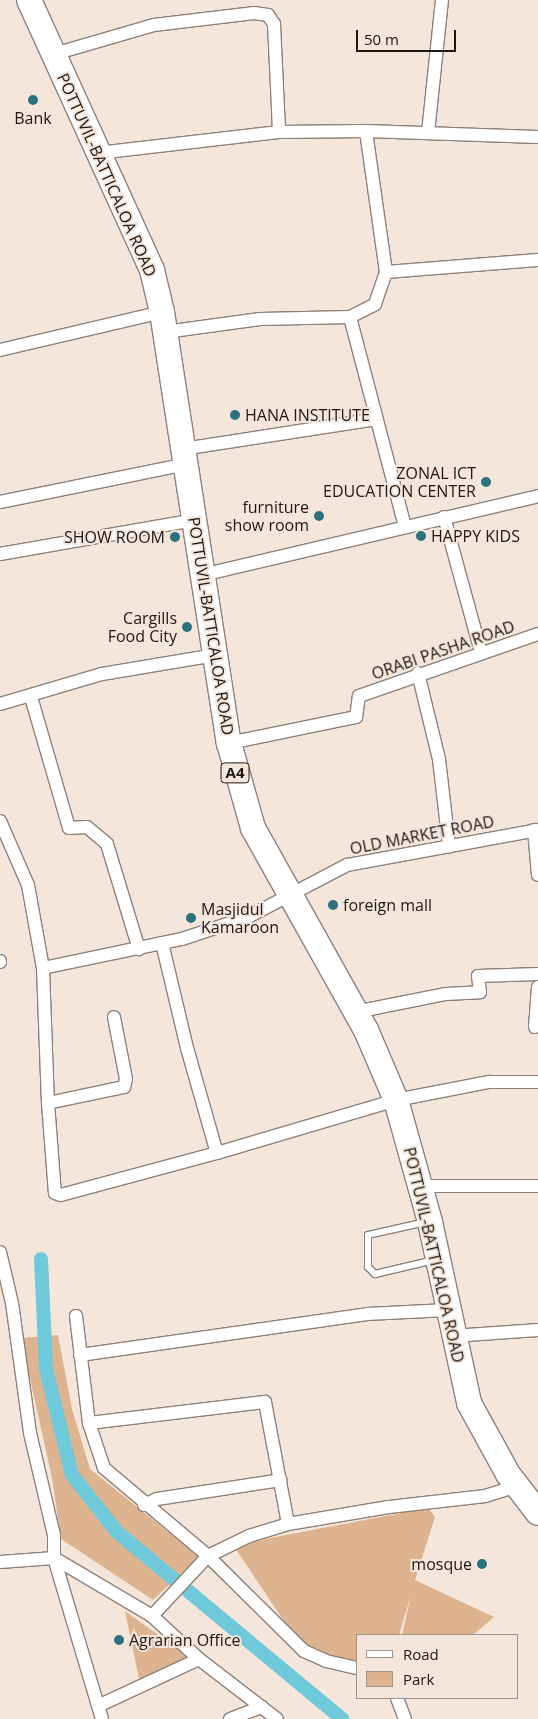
<!DOCTYPE html>
<style>
body{margin:0}
#map{position:relative;width:538px;height:1719px;overflow:hidden;background:#f4e6da;font-family:"Open Sans",sans-serif}
div>[style]{position:absolute}
[style*='--x']{left:calc(var(--x)*1px);top:calc(var(--y)*1px);width:calc(var(--w)*1px);rotate:calc(var(--a)*1deg)}
.green>*{inset:0;background:#ddb48f}
.canal>*{height:14px;margin:-7px;padding:0 7px;transform-origin:7px;border-radius:7px;background:#6ec9db}
.roads{filter:drop-shadow(1px 0 #8e8177) drop-shadow(-1px 0 #8e8177) drop-shadow(0 1px #8e8177) drop-shadow(0 -1px #8e8177)}
.lane>*{height:6px;margin:-3px;padding:0 3px;transform-origin:3px;border-radius:3px;background:#fff}
.street>*{height:12px;margin:-6px;padding:0 6px;transform-origin:6px;border-radius:6px;background:#fff}
.highway>*{height:24px;margin:-12px;padding:0 12px;transform-origin:12px;border-radius:12px;background:#fff}
.dots>*{width:14px;height:14px;translate:-50% -50%;box-sizing:border-box;border:2px solid #f4e6da;border-radius:50%}
span{translate:-50% -50%;white-space:nowrap;text-align:center;line-height:1.15;-webkit-text-stroke:4px #f4e6da;paint-order:stroke}
.shield-label span{padding:1px 4px;background:#f4e6da;border:1px solid;border-radius:4px;-webkit-text-stroke-width:0}
.shield-label{font-size:15px;color:#1d1814;font-weight:700}
.poi-label{font-size:16px;color:#1d1814}
.left{translate:0 -50%;text-align:left}
.right{translate:-100% -50%;text-align:right}
.street-label{font-size:16px;color:#1d1814}
.legend{position:absolute;left:356px;top:1634px;width:162px;height:65px;box-sizing:border-box;background:#f4e6da;border:1px solid #9e948b;margin:0;padding:6px 9px;list-style:none;font-size:15px;color:#1d1814}
.legend li{display:flex;align-items:center;gap:10px;height:25px}
.legend b{width:25px;border:1px solid #9e948b}
.scale{position:absolute;left:356px;top:30px;width:100px;height:22px;box-sizing:border-box;border:2px solid #1d1814;border-top:0;padding-left:6px;font-size:15px;line-height:18px;white-space:nowrap;color:#1d1814;-webkit-text-stroke:4px #f4e6da;paint-order:stroke}
</style>
<div id="map">
<div class="green">
<i style="clip-path:polygon(58px 1335px,72px 1409px,90px 1469px,199px 1557px,153px 1600px,61px 1539px,52px 1478px,21px 1338px)"></i>
<i style="clip-path:polygon(428px 1508px,435px 1517px,415px 1580px,494px 1617px,473px 1635px,402px 1635px,411px 1595px,399px 1635px,357px 1635px,357px 1664px,304px 1651px,233px 1545px)"></i>
<i style="clip-path:polygon(125px 1611px,189px 1657px,139px 1679px)"></i>
</div>
<div class="canal">
<i style="--x:41;--y:1259;--w:110;--a:87.4"></i>
<i style="--x:46;--y:1369;--w:109;--a:76.2"></i>
<i style="--x:72;--y:1475;--w:73;--a:51.7"></i>
<i style="--x:117;--y:1532;--w:293;--a:39.7"></i>
</div>
<div class="roads">
<div class="lane">
<i style="--x:426;--y:1222;--w:59;--a:167.4"></i>
<i style="--x:368;--y:1235;--w:32;--a:90"></i>
<i style="--x:368;--y:1267;--w:10;--a:45"></i>
<i style="--x:375;--y:1274;--w:61;--a:-13.3"></i>
</div>
<div class="street">
<i style="--x:54;--y:54;--w:104;--a:-16.2"></i>
<i style="--x:154;--y:25;--w:101;--a:-6.8"></i>
<i style="--x:254;--y:13;--w:14;--a:8"></i>
<i style="--x:268;--y:15;--w:11;--a:56"></i>
<i style="--x:274;--y:24;--w:108;--a:87.3"></i>
<i style="--x:428;--y:133;--w:134;--a:-84"></i>
<i style="--x:98;--y:153;--w:182;--a:-6.6"></i>
<i style="--x:279;--y:132;--w:87;--a:-0.7"></i>
<i style="--x:366;--y:131;--w:172;--a:2"></i>
<i style="--x:386;--y:272;--w:152;--a:-4.5"></i>
<i style="--x:350;--y:317;--w:216;--a:75.3"></i>
<i style="--x:165;--y:332;--w:96;--a:-7.8"></i>
<i style="--x:260;--y:319;--w:90;--a:-1.3"></i>
<i style="--x:350;--y:317;--w:28;--a:-27"></i>
<i style="--x:375;--y:304;--w:34;--a:-71"></i>
<i style="--x:386;--y:272;--w:142;--a:-98.1"></i>
<i style="--x:0;--y:350;--w:166;--a:-13.2"></i>
<i style="--x:183;--y:449;--w:195;--a:-8.8"></i>
<i style="--x:0;--y:502;--w:190;--a:-11.5"></i>
<i style="--x:444;--y:517;--w:140;--a:74.7"></i>
<i style="--x:0;--y:554;--w:197;--a:-9.9"></i>
<i style="--x:202;--y:575;--w:345;--a:-13.2"></i>
<i style="--x:418;--y:673;--w:89;--a:76.3"></i>
<i style="--x:439;--y:759;--w:88;--a:83.4"></i>
<i style="--x:31;--y:697;--w:136;--a:73.8"></i>
<i style="--x:69;--y:828;--w:18;--a:-3"></i>
<i style="--x:87;--y:827;--w:26;--a:40"></i>
<i style="--x:107;--y:844;--w:110;--a:73.1"></i>
<i style="--x:0;--y:704;--w:106;--a:-16.4"></i>
<i style="--x:102;--y:674;--w:115;--a:-9.5"></i>
<i style="--x:229;--y:743;--w:130;--a:-11.6"></i>
<i style="--x:356;--y:717;--w:21;--a:-82"></i>
<i style="--x:359;--y:696;--w:189;--a:-19.1"></i>
<i style="--x:0;--y:821;--w:70;--a:66.4"></i>
<i style="--x:28;--y:885;--w:84;--a:79.8"></i>
<i style="--x:43;--y:968;--w:135;--a:87.9"></i>
<i style="--x:48;--y:1103;--w:90;--a:85.6"></i>
<i style="--x:55;--y:1193;--w:6;--a:18"></i>
<i style="--x:61;--y:1195;--w:162;--a:-15.1"></i>
<i style="--x:217;--y:1153;--w:187;--a:-16.5"></i>
<i style="--x:396;--y:1100;--w:95;--a:-11"></i>
<i style="--x:489;--y:1082;--w:49;--a:0"></i>
<i style="--x:534;--y:830;--w:45;--a:84.9"></i>
<i style="--x:162;--y:943;--w:108;--a:76.6"></i>
<i style="--x:187;--y:1048;--w:109;--a:74.1"></i>
<i style="--x:0;--y:961;--w:1;--a:90"></i>
<i style="--x:43;--y:968;--w:142;--a:-11.8"></i>
<i style="--x:182;--y:939;--w:70;--a:-18.4"></i>
<i style="--x:248;--y:917;--w:112;--a:-27.7"></i>
<i style="--x:347;--y:865;--w:194;--a:-10.4"></i>
<i style="--x:355;--y:1012;--w:93;--a:-11.2"></i>
<i style="--x:446;--y:994;--w:34;--a:-3"></i>
<i style="--x:480;--y:992;--w:16;--a:-97"></i>
<i style="--x:478;--y:976;--w:60;--a:-1.9"></i>
<i style="--x:535;--y:1027;--w:40;--a:-85.7"></i>
<i style="--x:48;--y:1103;--w:78;--a:-11.9"></i>
<i style="--x:124;--y:1087;--w:8;--a:-76"></i>
<i style="--x:126;--y:1079;--w:63;--a:-101"></i>
<i style="--x:420;--y:1186;--w:118;--a:0"></i>
<i style="--x:0;--y:1252;--w:52;--a:76.8"></i>
<i style="--x:12;--y:1303;--w:131;--a:82.1"></i>
<i style="--x:30;--y:1433;--w:105;--a:76.8"></i>
<i style="--x:54;--y:1535;--w:23;--a:90"></i>
<i style="--x:54;--y:1558;--w:54;--a:175.8"></i>
<i style="--x:76;--y:1316;--w:108;--a:83.1"></i>
<i style="--x:89;--y:1423;--w:47;--a:71.6"></i>
<i style="--x:104;--y:1468;--w:136;--a:40.2"></i>
<i style="--x:208;--y:1556;--w:135;--a:44.7"></i>
<i style="--x:304;--y:1651;--w:24;--a:24"></i>
<i style="--x:326;--y:1661;--w:32;--a:13"></i>
<i style="--x:453;--y:1336;--w:85;--a:-4"></i>
<i style="--x:80;--y:1355;--w:290;--a:-8.1"></i>
<i style="--x:367;--y:1314;--w:81;--a:-2.8"></i>
<i style="--x:89;--y:1423;--w:177;--a:-6.8"></i>
<i style="--x:265;--y:1402;--w:124;--a:79.3"></i>
<i style="--x:144;--y:1505;--w:14;--a:-25"></i>
<i style="--x:157;--y:1499;--w:125;--a:-8.7"></i>
<i style="--x:54;--y:1558;--w:114;--a:30.6"></i>
<i style="--x:152;--y:1616;--w:64;--a:42.5"></i>
<i style="--x:199;--y:1659;--w:98;--a:37.6"></i>
<i style="--x:54;--y:1558;--w:168;--a:73.4"></i>
<i style="--x:152;--y:1616;--w:82;--a:-47"></i>
<i style="--x:208;--y:1556;--w:46;--a:-26"></i>
<i style="--x:249;--y:1536;--w:41;--a:-17.1"></i>
<i style="--x:288;--y:1524;--w:102;--a:-9.6"></i>
<i style="--x:389;--y:1507;--w:97;--a:-6.5"></i>
<i style="--x:485;--y:1496;--w:34;--a:-17"></i>
<i style="--x:397;--y:1698;--w:22;--a:69"></i>
<i style="--x:100;--y:1705;--w:109;--a:-24.9"></i>
<i style="--x:230;--y:1719;--w:34;--a:-21"></i>
</div>
<div class="highway">
<i style="--x:29;--y:0;--w:297;--a:65.5"></i>
<i style="--x:152;--y:270;--w:43;--a:76.6"></i>
<i style="--x:162;--y:312;--w:436;--a:81.2"></i>
<i style="--x:229;--y:743;--w:88;--a:74.2"></i>
<i style="--x:253;--y:828;--w:231;--a:60.8"></i>
<i style="--x:366;--y:1030;--w:76;--a:66.8"></i>
<i style="--x:396;--y:1100;--w:127;--a:74.4"></i>
<i style="--x:430;--y:1222;--w:185;--a:77.8"></i>
<i style="--x:469;--y:1403;--w:81;--a:61.2"></i>
<i style="--x:508;--y:1474;--w:49;--a:52.4"></i>
</div>
</div>
<div class="dots">
<i style="left:33px;top:100px;background:#2b727e"></i>
<i style="left:235px;top:415px;background:#2b727e"></i>
<i style="left:486px;top:482px;background:#2b727e"></i>
<i style="left:319px;top:516px;background:#2b727e"></i>
<i style="left:421px;top:536px;background:#2b727e"></i>
<i style="left:175px;top:537px;background:#2b727e"></i>
<i style="left:187px;top:627px;background:#2b727e"></i>
<i style="left:333px;top:905px;background:#2b727e"></i>
<i style="left:191px;top:918px;background:#2b727e"></i>
<i style="left:482px;top:1564px;background:#2b727e"></i>
<i style="left:119px;top:1640px;background:#2b727e"></i>
</div>
<div class="shield-label">
<span style="left:235px;top:773px">A4</span>
</div>
<div class="poi-label">
<span style="left:33px;top:118px">Bank</span>
<span class="left" style="left:245px;top:415px">HANA INSTITUTE</span>
<span class="right" style="left:476px;top:482px">ZONAL ICT<br>EDUCATION CENTER</span>
<span class="right" style="left:309px;top:516px">furniture<br>show room</span>
<span class="left" style="left:431px;top:536px">HAPPY KIDS</span>
<span class="right" style="left:165px;top:537px">SHOW ROOM</span>
<span class="right" style="left:177px;top:627px">Cargills<br>Food City</span>
<span class="left" style="left:343px;top:905px">foreign mall</span>
<span class="left" style="left:201px;top:918px">Masjidul<br>Kamaroon</span>
<span class="right" style="left:472px;top:1564px">mosque</span>
<span class="left" style="left:129px;top:1640px">Agrarian Office</span>
</div>
<div class="street-label">
<span style="left:107px;top:175px;rotate:66deg">POTTUVIL-BATTICALOA ROAD</span>
<span style="left:211px;top:626px;rotate:81deg">POTTUVIL-BATTICALOA ROAD</span>
<span style="left:443px;top:650px;rotate:-19deg">ORABI PASHA ROAD</span>
<span style="left:422px;top:835px;rotate:-11deg">OLD MARKET ROAD</span>
<span style="left:434px;top:1255px;rotate:77deg">POTTUVIL-BATTICALOA ROAD</span>
</div>
<ul class="legend">
<li><b style="height:6px;background:#fff"></b>Road</li>
<li><b style="height:14px;background:#ddb48f"></b>Park</li>
</ul>
<div class="scale">50 m</div>
</div>
